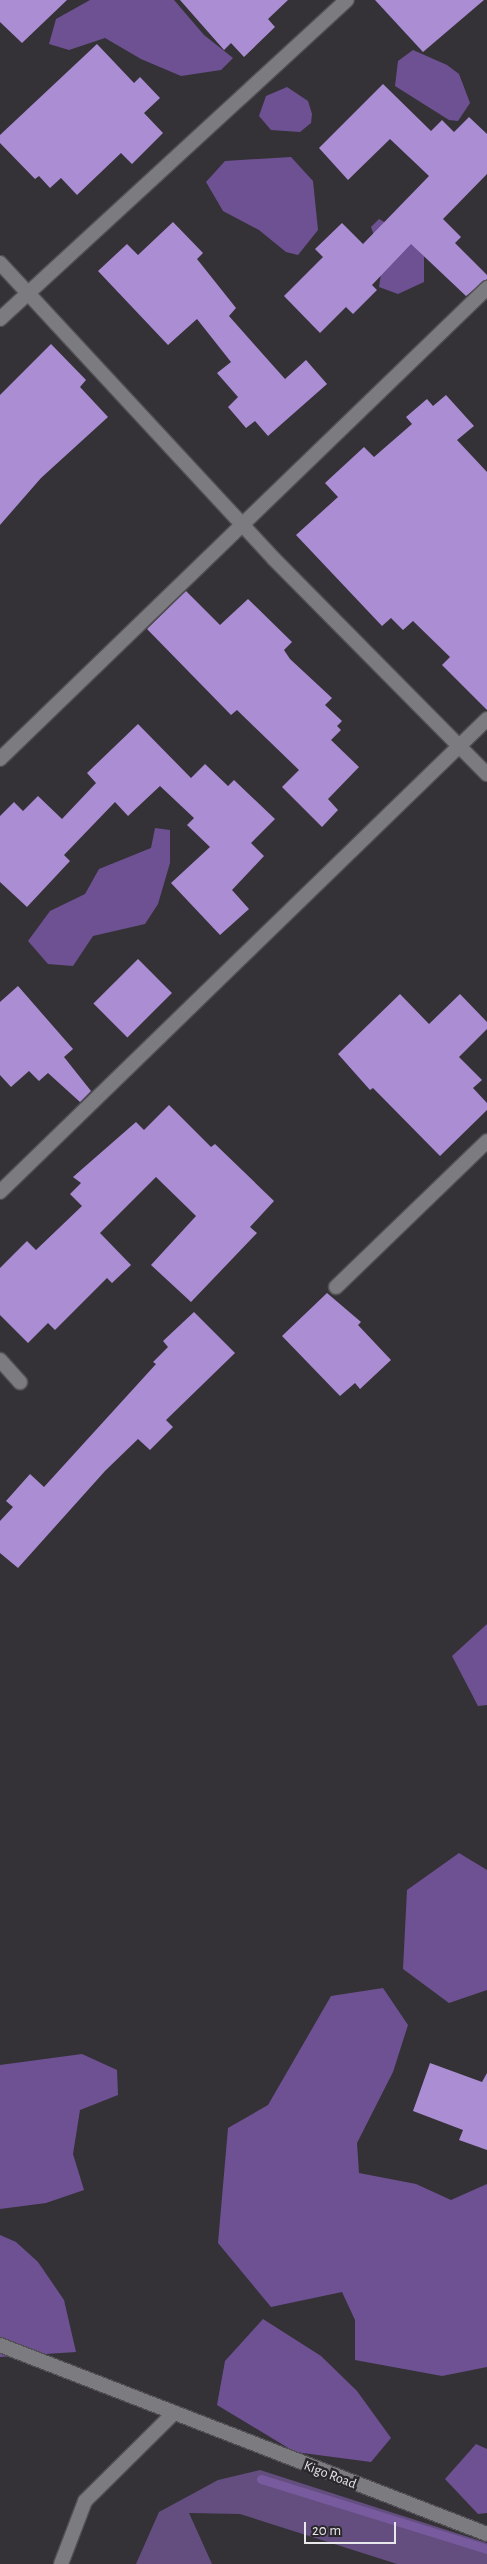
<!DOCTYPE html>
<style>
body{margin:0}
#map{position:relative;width:487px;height:2564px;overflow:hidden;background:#343237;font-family:"Alegreya Sans",sans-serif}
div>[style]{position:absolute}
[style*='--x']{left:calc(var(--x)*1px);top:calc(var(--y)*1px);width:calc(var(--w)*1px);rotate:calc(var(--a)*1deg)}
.green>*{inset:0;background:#634e7f}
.forest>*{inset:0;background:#6e5193}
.stream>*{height:9px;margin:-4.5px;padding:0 4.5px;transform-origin:4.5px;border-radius:4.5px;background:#785b9e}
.building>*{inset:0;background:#ab8dd4;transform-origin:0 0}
.roads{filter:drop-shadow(1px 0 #514f53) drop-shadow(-1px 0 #514f53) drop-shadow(0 1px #514f53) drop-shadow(0 -1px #514f53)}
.minor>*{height:14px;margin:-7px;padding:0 7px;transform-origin:7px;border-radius:7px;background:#7c7b7f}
.tertiary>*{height:14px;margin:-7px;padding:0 7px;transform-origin:7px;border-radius:7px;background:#7c7b7f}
span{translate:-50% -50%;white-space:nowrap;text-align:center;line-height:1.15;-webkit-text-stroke:5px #2a282d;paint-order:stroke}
.street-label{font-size:14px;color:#e8e7e9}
.scale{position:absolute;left:304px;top:2522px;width:92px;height:22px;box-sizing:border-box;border:2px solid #e8e7e9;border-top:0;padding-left:6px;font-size:15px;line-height:18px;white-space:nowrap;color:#e8e7e9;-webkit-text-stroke:4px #2a282d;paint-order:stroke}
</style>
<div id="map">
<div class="green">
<i style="clip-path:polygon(260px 2470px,487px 2543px,487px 2564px,397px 2564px,240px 2514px,189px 2513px,212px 2564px,136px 2564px,159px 2512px,218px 2480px)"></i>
</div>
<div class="forest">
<i style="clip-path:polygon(90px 0,174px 0,204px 35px,233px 58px,221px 70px,181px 76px,141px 59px,105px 38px,69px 50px,49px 44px,56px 19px)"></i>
<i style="clip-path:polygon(413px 50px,447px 65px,459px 74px,470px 103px,458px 121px,449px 120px,395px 86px,398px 61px)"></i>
<i style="clip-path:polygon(287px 87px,308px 101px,312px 114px,311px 123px,300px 132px,271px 130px,259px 116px,266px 96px)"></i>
<i style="clip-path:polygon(291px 157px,313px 181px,318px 230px,298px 255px,286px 252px,259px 230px,223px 211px,206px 182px,225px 161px)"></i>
<i style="clip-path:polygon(379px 219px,405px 234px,424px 256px,424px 282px,398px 294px,379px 287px,383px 260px,371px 227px)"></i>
<i style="clip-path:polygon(155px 828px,170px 830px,170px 863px,158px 904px,145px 924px,93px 936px,73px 966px,48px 964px,28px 941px,50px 911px,85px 894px,99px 869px,151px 848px)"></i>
<i style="clip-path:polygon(487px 1624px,487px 1705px,478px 1706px,452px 1656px)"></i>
<i style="clip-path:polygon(459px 1853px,487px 1870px,487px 1990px,449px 2003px,403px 1969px,407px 1890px)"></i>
<i style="clip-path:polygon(383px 1988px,408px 2025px,393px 2072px,357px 2143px,359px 2173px,416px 2184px,451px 2200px,487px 2184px,487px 2367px,442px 2376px,355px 2360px,355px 2320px,342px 2292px,271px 2307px,218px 2243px,228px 2128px,268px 2105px,331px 1996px)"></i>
<i style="clip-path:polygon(82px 2054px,117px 2070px,118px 2095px,80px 2110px,73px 2154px,84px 2190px,46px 2203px,0 2209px,0 2065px)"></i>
<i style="clip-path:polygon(0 2235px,16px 2242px,38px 2262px,64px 2300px,76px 2352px,0 2357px)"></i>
<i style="clip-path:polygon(263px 2319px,321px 2356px,357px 2391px,391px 2438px,371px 2462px,295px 2452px,217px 2405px,225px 2361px)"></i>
<i style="clip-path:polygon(476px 2444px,487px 2449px,487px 2513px,478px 2514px,445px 2479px)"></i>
</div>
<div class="stream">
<i style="--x:261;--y:2479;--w:237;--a:17.2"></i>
</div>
<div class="building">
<i style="clip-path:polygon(0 0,67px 0,22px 43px,0 22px)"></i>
<i style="clip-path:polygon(180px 0,288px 0,268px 19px,275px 27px,244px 57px,231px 43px,224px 50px)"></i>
<i style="clip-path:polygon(375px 0,484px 0,423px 52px)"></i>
<i style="clip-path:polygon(97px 44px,134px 83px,140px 77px,160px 98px,144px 113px,163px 133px,132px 164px,121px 153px,77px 195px,61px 178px,50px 188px,39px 176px,35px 179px,0 143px,0 135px)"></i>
<i style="clip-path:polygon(383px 84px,431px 131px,442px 120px,454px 132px,469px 117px,487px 134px,487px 174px,443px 219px,461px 237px,455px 243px,487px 275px,487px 279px,466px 296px,411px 244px,372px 285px,377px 290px,353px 314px,346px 307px,320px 333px,284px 296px,323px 257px,315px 249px,342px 223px,363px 244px,429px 176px,390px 139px,348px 180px,319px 148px)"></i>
<i style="clip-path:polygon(173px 222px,203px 253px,197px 259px,236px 308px,229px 316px,285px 379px,306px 360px,327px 384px,268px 436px,255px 421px,246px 428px,228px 407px,238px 397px,217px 373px,231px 362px,197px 319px,168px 345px,98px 271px,127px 244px,138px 255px)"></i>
<i style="clip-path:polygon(51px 344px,86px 380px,80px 387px,108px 417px,41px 478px,0 525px,0 395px)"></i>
<i style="clip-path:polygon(446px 395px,474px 426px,457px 440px,487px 472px,487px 710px,442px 665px,450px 657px,413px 621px,403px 630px,391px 618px,382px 626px,296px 535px,338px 497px,325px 483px,364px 447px,374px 457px,412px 424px,406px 417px,427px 399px,433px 406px)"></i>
<i style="clip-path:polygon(186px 591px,220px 625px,248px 599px,292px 642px,284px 650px,290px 659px,332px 698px,325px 705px,342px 721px,337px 726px,341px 730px,331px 740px,359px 767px,328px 799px,338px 810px,322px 827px,282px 787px,299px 770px,237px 710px,231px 715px,147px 629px)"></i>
<i style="clip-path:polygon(138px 724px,191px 778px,205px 764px,228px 786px,234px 780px,275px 819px,251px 843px,264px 856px,232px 890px,249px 909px,220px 935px,171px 883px,210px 847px,187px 825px,194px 818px,160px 786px,128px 816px,115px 802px,64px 855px,70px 861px,27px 907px,0 882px,0 816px,14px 802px,23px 811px,38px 796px,62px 819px,96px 783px,87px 773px)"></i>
<i style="left:138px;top:959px;width:48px;height:63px;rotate:45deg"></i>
<i style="clip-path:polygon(18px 986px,73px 1049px,64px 1057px,91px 1091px,80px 1102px,48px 1073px,39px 1081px,29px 1071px,11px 1087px,0 1075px,0 1002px)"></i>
<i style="clip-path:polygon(400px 994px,429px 1024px,460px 994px,487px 1022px,487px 1029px,459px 1057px,482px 1080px,473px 1088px,487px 1103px,487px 1110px,440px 1156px,373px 1088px,370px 1090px,338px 1054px)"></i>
<i style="clip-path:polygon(169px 1105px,211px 1147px,215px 1144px,274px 1201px,250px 1227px,257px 1233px,191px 1302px,151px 1265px,196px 1216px,156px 1177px,100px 1233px,131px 1265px,112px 1283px,107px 1278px,55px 1330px,48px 1323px,28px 1343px,0 1315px,0 1268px,27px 1241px,36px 1250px,82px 1206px,70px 1194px,81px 1183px,73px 1177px,136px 1122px,144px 1130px)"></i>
<i style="clip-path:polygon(327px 1293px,361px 1322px,358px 1325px,391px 1360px,360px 1389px,355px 1383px,340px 1396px,282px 1336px)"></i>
<i style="clip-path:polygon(194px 1312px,235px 1353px,166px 1420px,173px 1427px,150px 1450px,138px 1439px,105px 1471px,18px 1568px,0 1553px,0 1521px,13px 1507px,6px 1501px,30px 1474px,44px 1487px,156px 1364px,153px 1362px,168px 1347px,163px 1341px)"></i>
<i style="clip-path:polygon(430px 2063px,482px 2082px,487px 2073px,487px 2150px,459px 2140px,463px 2130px,413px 2111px)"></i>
</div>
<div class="roads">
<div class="minor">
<i style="--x:0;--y:263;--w:403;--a:47.2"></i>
<i style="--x:274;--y:559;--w:303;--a:45.3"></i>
<i style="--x:0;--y:319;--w:471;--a:-42.6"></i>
<i style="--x:0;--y:759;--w:678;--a:-44.04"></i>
<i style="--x:0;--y:1192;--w:679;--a:-44.16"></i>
<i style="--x:336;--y:1287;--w:210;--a:-44"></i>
<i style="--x:0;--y:1360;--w:30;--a:48"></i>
</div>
<div class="tertiary">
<i style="--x:0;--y:2345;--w:522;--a:21.21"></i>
<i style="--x:61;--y:2564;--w:67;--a:-69.1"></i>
<i style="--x:85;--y:2501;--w:124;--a:-44.7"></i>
</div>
</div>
<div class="street-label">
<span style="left:330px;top:2475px;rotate:21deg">Kigo Road</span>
</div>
<div class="scale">20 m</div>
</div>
